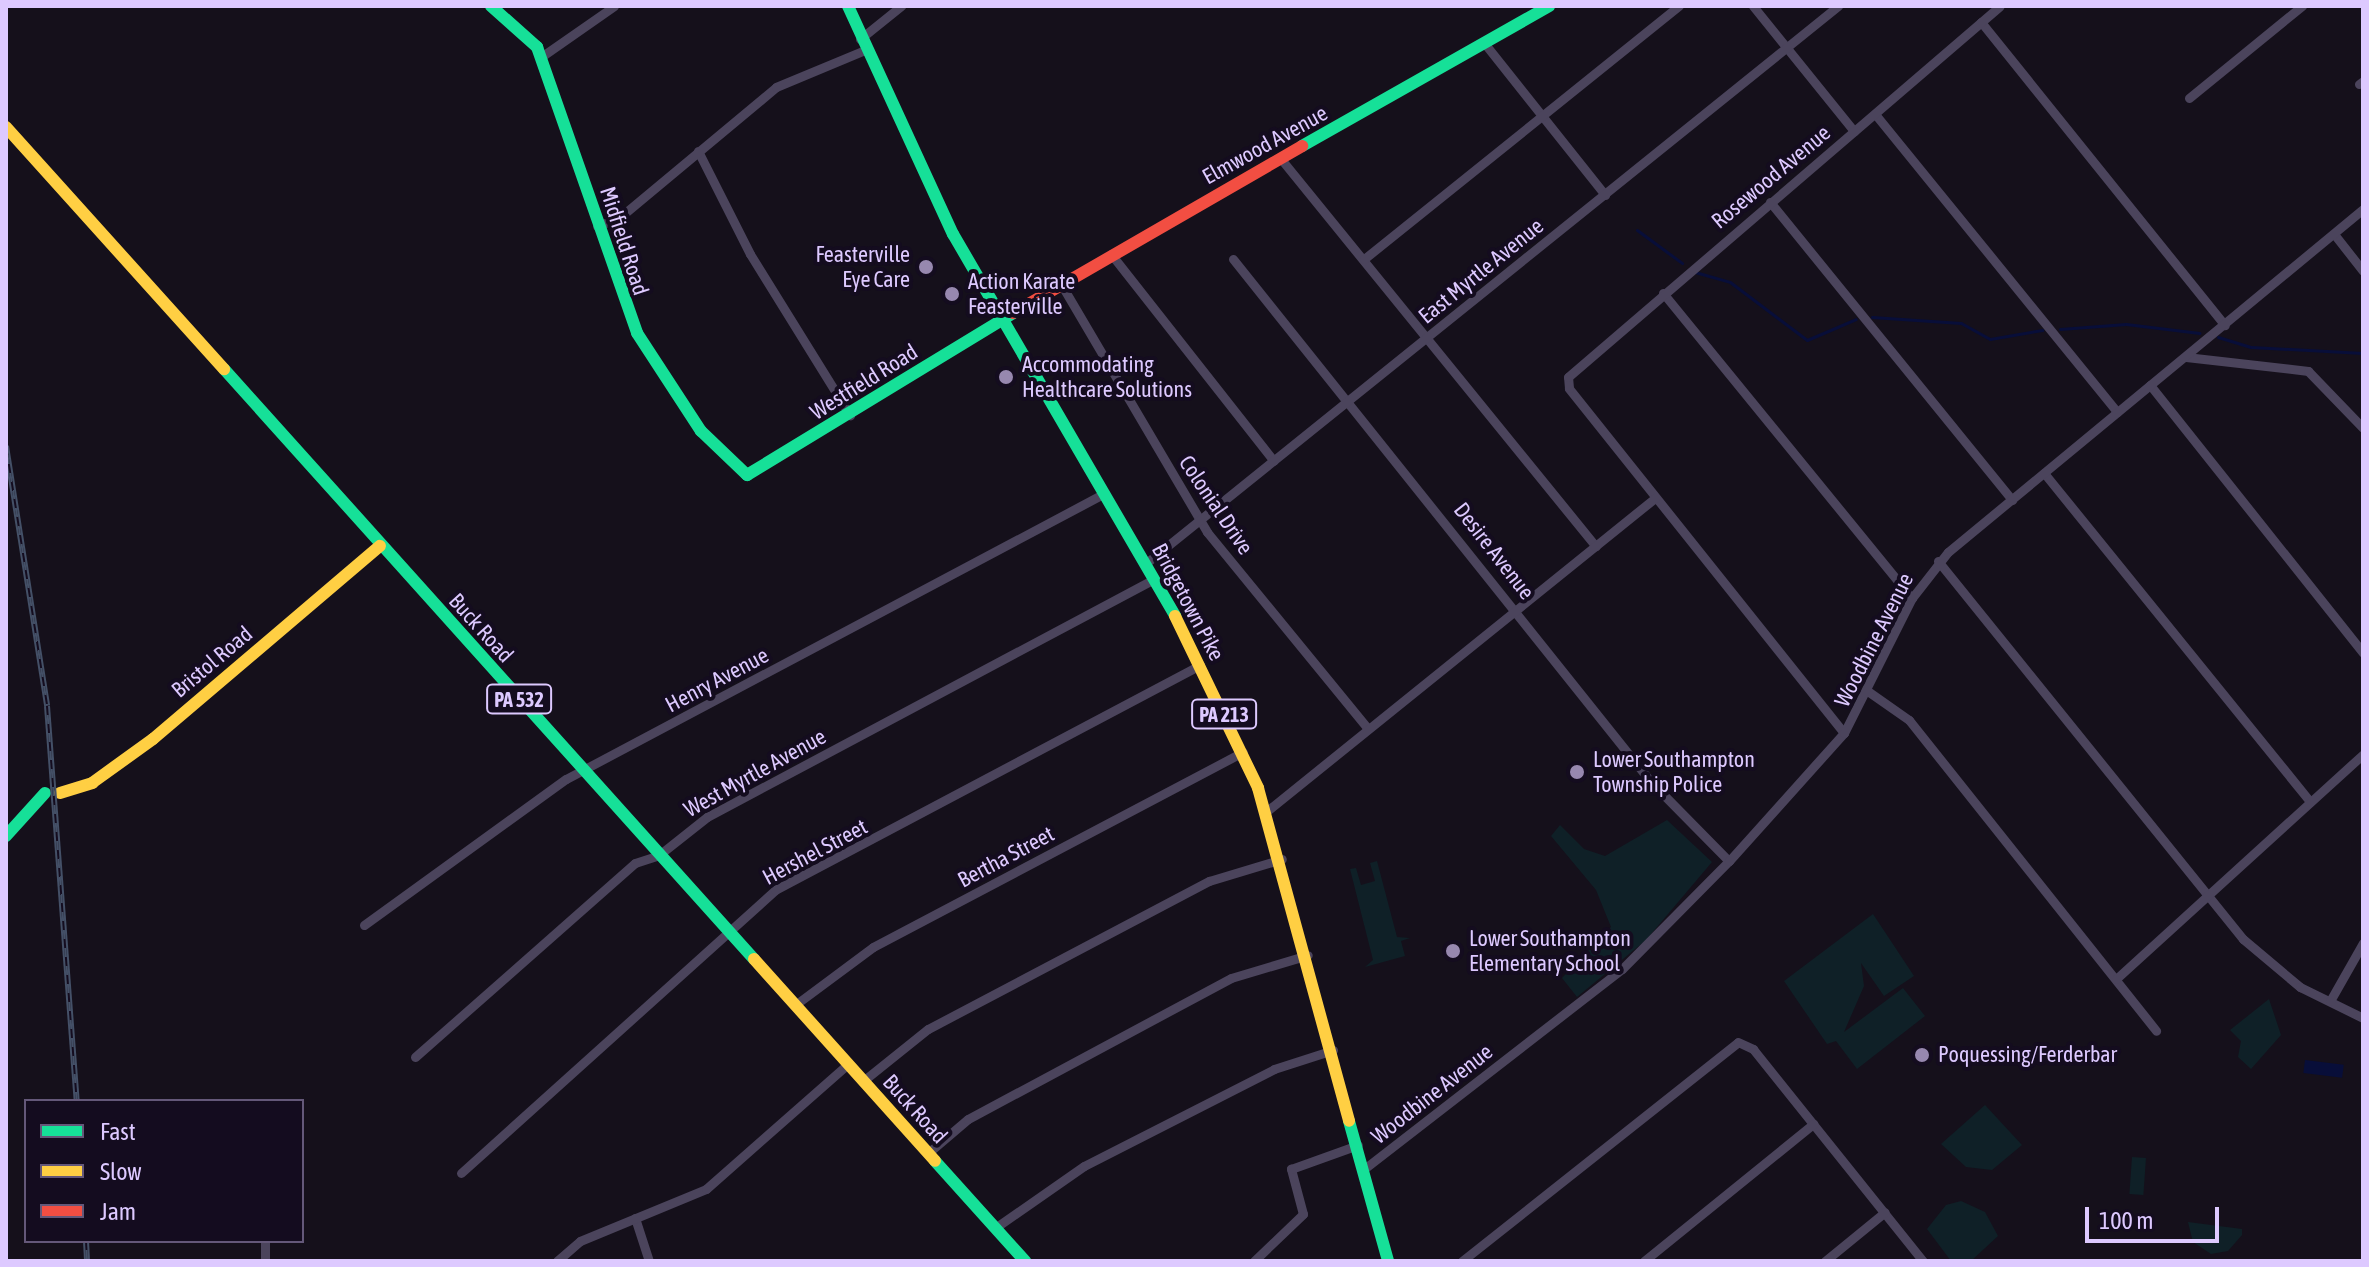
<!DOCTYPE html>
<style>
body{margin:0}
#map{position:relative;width:2369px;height:1267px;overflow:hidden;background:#15101b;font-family:"Asap Condensed",sans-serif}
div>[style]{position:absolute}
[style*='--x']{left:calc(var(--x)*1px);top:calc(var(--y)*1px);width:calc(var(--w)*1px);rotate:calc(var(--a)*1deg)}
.green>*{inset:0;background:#0f2027;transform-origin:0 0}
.water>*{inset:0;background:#080e39;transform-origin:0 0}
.stream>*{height:3px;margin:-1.5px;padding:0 1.5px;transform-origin:1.5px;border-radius:1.5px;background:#080e39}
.street>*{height:9px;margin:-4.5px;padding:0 4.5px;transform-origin:4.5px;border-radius:4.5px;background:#4b445c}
.fast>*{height:12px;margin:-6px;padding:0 6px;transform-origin:6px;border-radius:6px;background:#16e098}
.slow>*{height:12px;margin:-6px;padding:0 6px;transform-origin:6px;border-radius:6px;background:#ffcf43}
.jam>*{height:12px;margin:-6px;padding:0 6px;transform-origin:6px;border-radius:6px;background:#f24e42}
.rail>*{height:6px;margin-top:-3px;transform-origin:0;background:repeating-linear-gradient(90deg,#140c1f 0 9px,#445067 0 18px);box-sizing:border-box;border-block:2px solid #445067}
.dots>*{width:22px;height:22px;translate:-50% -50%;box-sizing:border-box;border:4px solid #140c1f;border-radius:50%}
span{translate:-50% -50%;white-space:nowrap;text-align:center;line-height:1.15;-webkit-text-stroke:8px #140c1f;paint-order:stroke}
.shield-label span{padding:2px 6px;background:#140c1f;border:2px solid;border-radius:6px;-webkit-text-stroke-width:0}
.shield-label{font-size:20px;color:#ddc9ff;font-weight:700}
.street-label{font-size:22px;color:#ddc9ff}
.poi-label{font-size:22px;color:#ddc9ff}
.right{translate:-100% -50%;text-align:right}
.left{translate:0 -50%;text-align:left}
.frame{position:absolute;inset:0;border:8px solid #ddc9ff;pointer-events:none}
.legend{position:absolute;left:24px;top:1099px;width:280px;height:144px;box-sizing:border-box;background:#140c1f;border:2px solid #645879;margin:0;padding:10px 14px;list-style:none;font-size:24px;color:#ddc9ff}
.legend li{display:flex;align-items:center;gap:16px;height:40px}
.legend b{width:40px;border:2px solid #645879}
.scale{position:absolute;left:2085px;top:1207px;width:134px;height:36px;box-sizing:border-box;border:4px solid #ddc9ff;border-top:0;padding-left:10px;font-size:24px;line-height:28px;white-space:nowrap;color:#ddc9ff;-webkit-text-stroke:6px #140c1f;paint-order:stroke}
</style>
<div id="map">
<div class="green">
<i style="clip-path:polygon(1667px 820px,1712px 862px,1646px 940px,1577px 997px,1562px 978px,1611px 927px,1596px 890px,1551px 836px,1560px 825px,1584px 849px,1605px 856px)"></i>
<i style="clip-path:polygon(1377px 861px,1397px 937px,1410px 938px,1401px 941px,1405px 956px,1365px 967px,1373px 960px,1350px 869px,1356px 868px,1361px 885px,1375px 881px,1370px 863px)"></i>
<i style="clip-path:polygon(1873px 914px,1914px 976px,1884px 996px,1861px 963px,1864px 986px,1844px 1032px,1903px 988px,1925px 1016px,1857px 1069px,1836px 1041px,1827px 1044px,1784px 981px)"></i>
<i style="clip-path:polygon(2269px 999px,2281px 1035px,2251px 1069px,2238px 1057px,2241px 1041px,2230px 1030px)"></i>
<i style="clip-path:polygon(1985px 1105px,2022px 1145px,1992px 1170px,1966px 1167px,1941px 1144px)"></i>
<i style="left:2132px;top:1157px;width:14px;height:37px;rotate:4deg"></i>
<i style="clip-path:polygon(1961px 1201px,1985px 1212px,1998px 1236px,1971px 1261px,1951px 1261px,1927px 1229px,1946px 1205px)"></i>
<i style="clip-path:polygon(2188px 1222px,2242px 1229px,2242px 1235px,2228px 1251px,2211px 1254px,2193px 1242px)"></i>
</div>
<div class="water">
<i style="left:2305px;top:1060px;width:39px;height:13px;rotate:7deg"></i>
</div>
<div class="stream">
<i style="--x:1637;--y:230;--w:56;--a:36.3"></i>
<i style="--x:1695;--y:272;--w:36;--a:16"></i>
<i style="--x:1730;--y:282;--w:96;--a:37"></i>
<i style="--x:1807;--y:340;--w:53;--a:-23.2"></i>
<i style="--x:1872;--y:317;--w:89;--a:3.9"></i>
<i style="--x:1961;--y:323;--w:33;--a:29"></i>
<i style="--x:1990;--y:339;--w:53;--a:-9.8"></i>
<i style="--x:2060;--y:329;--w:66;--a:-4.3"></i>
<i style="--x:2126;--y:324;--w:74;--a:7"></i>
<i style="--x:2218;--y:337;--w:34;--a:17"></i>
<i style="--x:2251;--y:347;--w:112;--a:3.1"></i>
</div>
<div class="street">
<i style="--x:1753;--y:6;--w:161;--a:51.1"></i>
<i style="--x:1981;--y:22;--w:389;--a:51.2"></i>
<i style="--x:860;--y:39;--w:53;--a:-38.8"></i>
<i style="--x:1485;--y:44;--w:193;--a:51.5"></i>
<i style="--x:541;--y:57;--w:89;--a:-34.9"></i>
<i style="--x:2359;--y:84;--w:5;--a:-37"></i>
<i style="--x:2189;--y:98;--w:146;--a:-39.2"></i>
<i style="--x:1875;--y:114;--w:384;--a:50.9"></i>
<i style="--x:698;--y:151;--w:115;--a:63.2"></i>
<i style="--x:750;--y:254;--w:190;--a:58.2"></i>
<i style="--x:1281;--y:159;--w:499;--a:50.9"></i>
<i style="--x:1770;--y:202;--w:384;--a:50.9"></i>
<i style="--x:597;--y:226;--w:23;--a:-20"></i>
<i style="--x:619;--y:218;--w:204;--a:-39.8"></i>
<i style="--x:776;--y:87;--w:96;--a:-22.6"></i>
<i style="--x:2334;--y:234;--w:47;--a:51.9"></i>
<i style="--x:1111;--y:254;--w:263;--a:51.8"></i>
<i style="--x:1233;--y:259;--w:670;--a:51.37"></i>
<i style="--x:1651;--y:782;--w:111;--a:45.4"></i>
<i style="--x:1364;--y:259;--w:404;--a:-38.8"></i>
<i style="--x:1061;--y:284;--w:288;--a:59.5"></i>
<i style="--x:1207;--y:532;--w:254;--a:50.7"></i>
<i style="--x:1663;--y:293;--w:394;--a:50.8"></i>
<i style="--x:2186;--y:357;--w:123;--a:6.5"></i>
<i style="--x:2308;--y:371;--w:79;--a:46"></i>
<i style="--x:2150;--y:385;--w:342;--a:51.5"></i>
<i style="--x:2044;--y:473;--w:423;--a:51"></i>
<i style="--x:1938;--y:561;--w:486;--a:51.1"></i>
<i style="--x:2243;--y:939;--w:75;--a:40.1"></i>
<i style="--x:2300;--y:987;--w:70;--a:26.2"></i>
<i style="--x:1145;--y:564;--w:890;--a:-38.84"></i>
<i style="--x:1869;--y:692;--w:49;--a:35"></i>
<i style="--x:1909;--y:720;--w:397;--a:51.5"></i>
<i style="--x:1844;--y:733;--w:441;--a:-128.6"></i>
<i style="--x:1569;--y:388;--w:11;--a:-95"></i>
<i style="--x:1568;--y:377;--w:569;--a:-40.66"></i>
<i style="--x:1267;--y:811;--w:499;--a:-38.9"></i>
<i style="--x:364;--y:925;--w:249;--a:-35.9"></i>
<i style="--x:566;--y:779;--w:610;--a:-27.95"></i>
<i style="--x:2116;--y:979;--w:334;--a:-42.3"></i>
<i style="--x:2330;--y:1001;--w:67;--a:-60.4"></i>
<i style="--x:795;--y:1005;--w:97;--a:-36.6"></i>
<i style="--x:873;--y:947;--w:418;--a:-27.8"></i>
<i style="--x:415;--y:1057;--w:293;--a:-41.4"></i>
<i style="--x:635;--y:863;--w:25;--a:-18"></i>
<i style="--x:659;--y:855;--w:61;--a:-38.4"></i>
<i style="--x:707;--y:817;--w:506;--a:-28.03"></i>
<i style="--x:863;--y:1081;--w:83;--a:-38.7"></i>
<i style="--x:928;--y:1029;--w:318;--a:-27.8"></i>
<i style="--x:1209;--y:881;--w:76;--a:-16.8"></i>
<i style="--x:928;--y:1153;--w:52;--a:-40.4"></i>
<i style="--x:968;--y:1119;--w:298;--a:-28.2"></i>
<i style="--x:1231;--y:978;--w:80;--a:-16.6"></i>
<i style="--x:1364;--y:1169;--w:326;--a:-37.8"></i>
<i style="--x:1622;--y:969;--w:152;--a:-45.3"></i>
<i style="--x:1729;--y:861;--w:172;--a:-48.1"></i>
<i style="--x:1844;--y:733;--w:151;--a:-63.3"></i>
<i style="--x:1912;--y:598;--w:58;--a:-52"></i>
<i style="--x:1948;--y:552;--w:538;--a:-39.57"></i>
<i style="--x:461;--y:1173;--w:423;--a:-42"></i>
<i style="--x:775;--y:890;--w:481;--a:-27.9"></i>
<i style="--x:635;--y:1218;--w:45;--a:72"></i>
<i style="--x:995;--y:1228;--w:108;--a:-34.9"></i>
<i style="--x:1084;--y:1166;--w:213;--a:-27"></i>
<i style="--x:1274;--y:1069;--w:62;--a:-17.9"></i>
<i style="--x:265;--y:1241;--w:20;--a:90"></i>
<i style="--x:557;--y:1261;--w:30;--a:-41"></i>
<i style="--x:580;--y:1241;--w:136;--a:-22.4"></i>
<i style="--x:706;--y:1189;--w:189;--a:-41.4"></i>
<i style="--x:1254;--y:1261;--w:68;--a:-43.8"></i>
<i style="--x:1303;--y:1214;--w:47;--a:-104.9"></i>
<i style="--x:1291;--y:1169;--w:71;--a:-19.7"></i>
<i style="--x:1462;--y:1261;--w:352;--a:-38.4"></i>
<i style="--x:1738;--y:1042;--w:17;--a:25"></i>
<i style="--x:1753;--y:1049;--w:272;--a:51.3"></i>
<i style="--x:1644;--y:1261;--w:218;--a:-39"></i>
<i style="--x:1825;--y:1261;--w:77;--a:-39.2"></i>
</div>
<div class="fast">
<i style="--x:491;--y:6;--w:62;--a:41.7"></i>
<i style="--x:537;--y:47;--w:303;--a:70.7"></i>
<i style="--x:637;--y:333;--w:117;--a:56.9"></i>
<i style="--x:701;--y:431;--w:64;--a:43.7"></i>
<i style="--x:747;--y:475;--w:311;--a:-31.3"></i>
<i style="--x:848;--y:6;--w:251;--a:65.3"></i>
<i style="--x:953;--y:234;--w:442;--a:59.8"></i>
<i style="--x:1302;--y:146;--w:284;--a:-29.5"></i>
<i style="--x:224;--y:369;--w:793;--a:48.07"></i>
<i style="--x:6;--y:836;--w:58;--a:-47.8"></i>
<i style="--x:1349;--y:1121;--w:145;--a:74.4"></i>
<i style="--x:935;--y:1161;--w:135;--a:48"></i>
</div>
<div class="slow">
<i style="--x:6;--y:127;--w:326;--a:48"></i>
<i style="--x:1175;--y:616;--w:191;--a:64.2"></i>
<i style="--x:1258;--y:788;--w:345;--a:74.7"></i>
<i style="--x:60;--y:793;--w:34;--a:-17"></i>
<i style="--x:92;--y:783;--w:75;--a:-35.8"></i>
<i style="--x:153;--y:739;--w:298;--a:-40.4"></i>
<i style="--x:754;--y:959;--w:271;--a:48.1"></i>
</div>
<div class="jam">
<i style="--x:1013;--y:313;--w:334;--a:-30"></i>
</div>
<div class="rail">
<i style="--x:6;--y:446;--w:263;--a:81"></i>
<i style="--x:47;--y:706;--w:396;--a:85.7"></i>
<i style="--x:86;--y:1241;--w:20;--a:87"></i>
</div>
<div class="dots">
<i style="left:926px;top:267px;background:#9788af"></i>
<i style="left:952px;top:294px;background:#9788af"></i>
<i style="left:1006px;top:377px;background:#9788af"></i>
<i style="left:1577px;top:772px;background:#9788af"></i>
<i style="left:1453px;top:951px;background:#9788af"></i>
<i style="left:1922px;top:1055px;background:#9788af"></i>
</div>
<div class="shield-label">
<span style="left:519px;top:699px">PA 532</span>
<span style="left:1224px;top:714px">PA 213</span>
</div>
<div class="street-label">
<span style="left:1265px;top:145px;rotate:-29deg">Elmwood Avenue</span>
<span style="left:1771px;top:177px;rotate:-40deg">Rosewood Avenue</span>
<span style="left:624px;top:241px;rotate:72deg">Midfield Road</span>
<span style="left:1481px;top:271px;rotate:-39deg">East Myrtle Avenue</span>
<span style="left:864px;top:382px;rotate:-32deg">Westfield Road</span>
<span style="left:1216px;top:505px;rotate:56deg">Colonial Drive</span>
<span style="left:1494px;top:551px;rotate:52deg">Desire Avenue</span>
<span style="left:1188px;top:602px;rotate:62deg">Bridgetown Pike</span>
<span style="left:481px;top:628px;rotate:48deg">Buck Road</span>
<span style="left:1874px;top:640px;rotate:-63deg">Woodbine Avenue</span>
<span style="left:212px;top:662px;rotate:-40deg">Bristol Road</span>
<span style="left:717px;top:680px;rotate:-28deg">Henry Avenue</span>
<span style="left:755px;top:773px;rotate:-29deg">West Myrtle Avenue</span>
<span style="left:815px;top:852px;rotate:-28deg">Hershel Street</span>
<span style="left:1006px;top:857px;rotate:-28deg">Bertha Street</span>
<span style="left:1432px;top:1094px;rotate:-38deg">Woodbine Avenue</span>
<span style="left:915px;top:1109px;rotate:48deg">Buck Road</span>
</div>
<div class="poi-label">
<span class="right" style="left:910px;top:267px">Feasterville<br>Eye Care</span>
<span class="left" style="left:968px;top:294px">Action Karate<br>Feasterville</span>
<span class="left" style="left:1022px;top:377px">Accommodating<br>Healthcare Solutions</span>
<span class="left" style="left:1593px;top:772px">Lower Southampton<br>Township Police</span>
<span class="left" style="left:1469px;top:951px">Lower Southampton<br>Elementary School</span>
<span class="left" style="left:1938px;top:1055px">Poquessing/Ferderbar</span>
</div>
<div class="frame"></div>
<ul class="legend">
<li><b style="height:10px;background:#16e098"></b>Fast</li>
<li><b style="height:10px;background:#ffcf43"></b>Slow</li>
<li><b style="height:10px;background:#f24e42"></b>Jam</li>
</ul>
<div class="scale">100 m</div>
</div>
